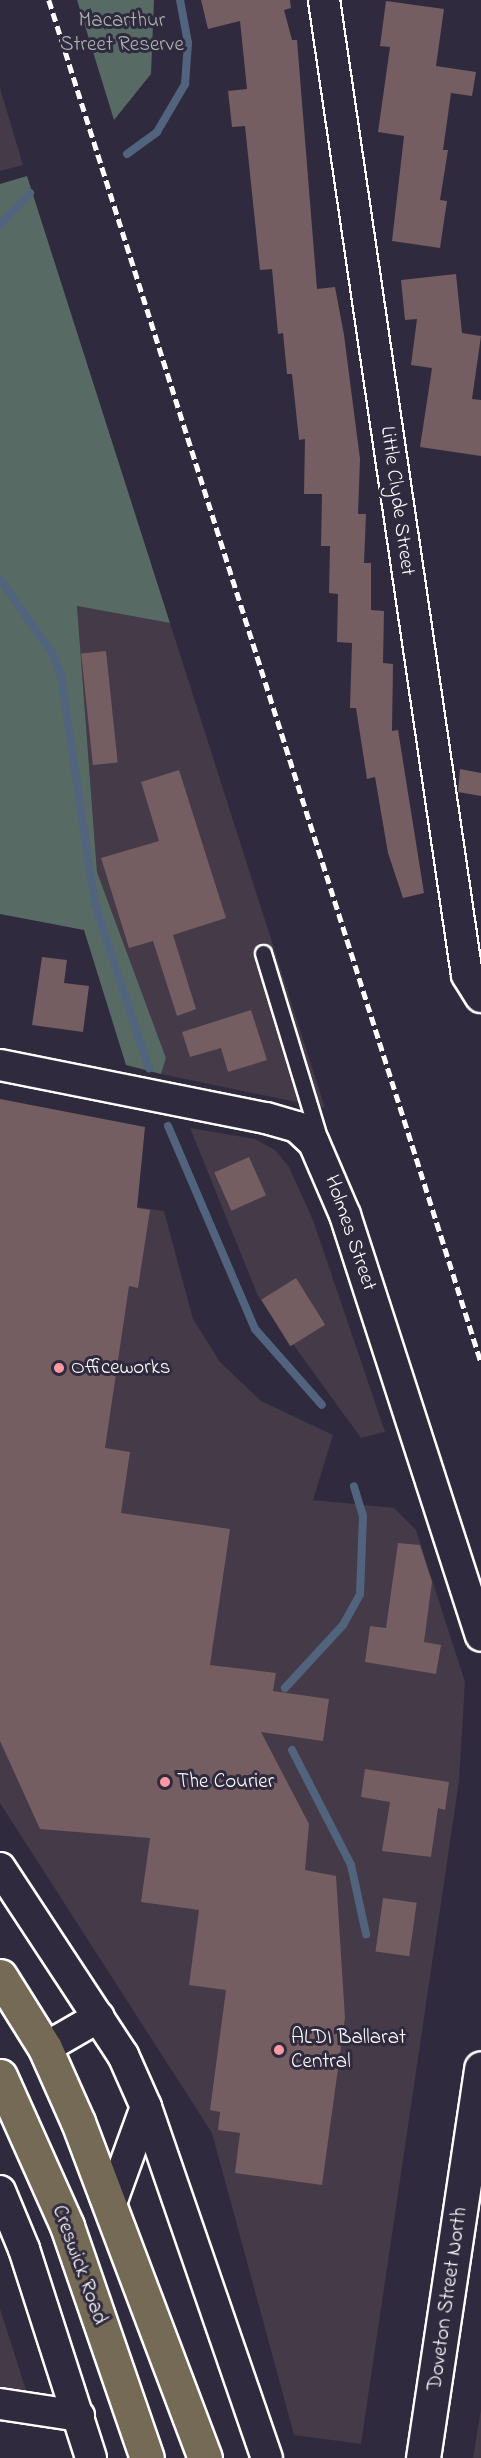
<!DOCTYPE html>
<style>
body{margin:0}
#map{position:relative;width:481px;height:2458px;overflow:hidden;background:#2f2a3d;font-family:"Indie Flower",sans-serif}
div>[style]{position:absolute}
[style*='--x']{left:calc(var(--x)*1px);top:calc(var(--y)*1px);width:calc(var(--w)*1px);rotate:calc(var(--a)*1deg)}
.built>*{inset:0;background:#443a48}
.green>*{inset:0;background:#576a63}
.stream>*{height:8px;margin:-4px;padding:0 4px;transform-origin:4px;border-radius:4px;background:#52647d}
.building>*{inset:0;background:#745e61;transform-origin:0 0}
.roads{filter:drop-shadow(2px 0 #fff) drop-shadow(-2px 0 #fff) drop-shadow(0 2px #fff) drop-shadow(0 -2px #fff)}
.lane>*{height:15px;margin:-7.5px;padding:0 7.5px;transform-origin:7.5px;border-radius:7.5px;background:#2f2a3d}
.street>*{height:30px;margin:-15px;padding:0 15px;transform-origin:15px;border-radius:15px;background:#2f2a3d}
.secondary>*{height:33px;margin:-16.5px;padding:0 16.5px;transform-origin:16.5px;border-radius:16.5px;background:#2f2a3d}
.highway>*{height:33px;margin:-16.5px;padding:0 16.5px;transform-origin:16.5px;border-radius:16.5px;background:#756a55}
.rail>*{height:4.5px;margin-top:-2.25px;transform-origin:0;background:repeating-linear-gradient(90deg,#fff 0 9px,transparent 0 13.5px)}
.dots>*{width:16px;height:16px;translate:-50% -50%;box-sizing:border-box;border:3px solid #2f2a3d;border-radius:50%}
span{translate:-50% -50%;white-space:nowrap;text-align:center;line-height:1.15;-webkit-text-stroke:6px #2f2a3d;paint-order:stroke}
.park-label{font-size:21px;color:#abb4b1}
.street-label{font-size:21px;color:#fff}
.poi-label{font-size:21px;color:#fff}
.left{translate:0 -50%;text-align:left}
</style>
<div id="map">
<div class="built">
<i style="clip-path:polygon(0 88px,23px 165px,0 171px)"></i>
<i style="clip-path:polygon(77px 606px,170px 623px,325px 1108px,161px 1074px,166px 1058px,97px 872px)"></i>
<i style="clip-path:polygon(190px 1128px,255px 1139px,275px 1150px,289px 1167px,313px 1220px,385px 1432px,361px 1438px,258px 1296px)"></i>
<i style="clip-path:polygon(0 1186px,164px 1211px,193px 1319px,220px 1362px,261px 1401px,333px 1435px,313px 1500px,394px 1508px,416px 1530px,465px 1682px,459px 1781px,361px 2444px,294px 2435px,212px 2133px,0 1803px)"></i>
<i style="clip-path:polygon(0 2309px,26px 2390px,0 2387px)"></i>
<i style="clip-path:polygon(481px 2409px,481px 2458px,473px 2458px)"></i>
</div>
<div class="green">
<i style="clip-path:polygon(77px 0,154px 0,151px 74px,114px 120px)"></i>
<i style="clip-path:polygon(27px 176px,170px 623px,77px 606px,97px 872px,166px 1058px,161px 1074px,126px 1065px,84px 930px,0 914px,0 184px)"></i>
</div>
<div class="stream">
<i style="--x:127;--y:154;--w:37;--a:-36"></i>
<i style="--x:157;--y:132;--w:56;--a:-59.7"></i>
<i style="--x:185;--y:84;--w:41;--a:-85.8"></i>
<i style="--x:188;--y:43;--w:44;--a:-100.5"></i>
<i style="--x:0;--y:225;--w:44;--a:-46.8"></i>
<i style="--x:0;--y:579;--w:90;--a:54.9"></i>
<i style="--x:52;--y:653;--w:24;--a:68"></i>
<i style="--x:61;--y:675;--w:232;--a:81.6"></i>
<i style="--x:95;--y:904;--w:173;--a:71.8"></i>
<i style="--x:168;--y:1126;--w:221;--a:66.8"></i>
<i style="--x:255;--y:1329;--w:101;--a:48.6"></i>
<i style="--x:285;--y:1688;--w:86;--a:-47.4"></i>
<i style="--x:343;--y:1625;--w:35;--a:-61"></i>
<i style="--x:360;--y:1594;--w:78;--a:-87.8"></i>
<i style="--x:363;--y:1516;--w:31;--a:-107"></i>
<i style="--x:292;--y:1750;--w:129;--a:62.8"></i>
<i style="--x:351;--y:1865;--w:71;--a:77.7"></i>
</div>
<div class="building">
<i style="clip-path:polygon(201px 0,290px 0,291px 8px,284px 10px,292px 40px,297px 40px,317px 289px,335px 287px,344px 335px,360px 459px,358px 514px,366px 514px,364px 563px,371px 563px,371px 610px,384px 611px,383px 663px,393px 664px,392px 731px,398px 730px,424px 893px,403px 898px,388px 853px,375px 777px,367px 779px,356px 708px,350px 708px,352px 643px,337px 642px,338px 594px,329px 593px,330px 546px,321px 546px,322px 494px,304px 494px,305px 439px,299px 440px,292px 374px,287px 374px,283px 333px,278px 334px,272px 269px,260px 270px,245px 126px,232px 127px,228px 91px,247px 89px,240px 21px,208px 29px)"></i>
<i style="clip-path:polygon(386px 1px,444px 9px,436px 66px,476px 72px,472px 96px,451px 93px,443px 150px,448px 150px,440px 200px,447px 201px,440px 248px,392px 241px,404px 136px,378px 132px,390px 47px,380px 46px)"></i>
<i style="clip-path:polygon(456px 274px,462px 333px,481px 336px,472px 399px,481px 400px,481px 456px,420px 447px,432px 368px,411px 365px,417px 319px,405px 320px,401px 280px)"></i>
<i style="left:106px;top:651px;width:112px;height:25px;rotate:84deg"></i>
<i style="clip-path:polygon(460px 769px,481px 773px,481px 796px,458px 792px)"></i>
<i style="clip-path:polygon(179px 770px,226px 918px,173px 935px,196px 1009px,177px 1016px,153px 941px,129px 948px,101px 858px,159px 841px,141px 782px)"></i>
<i style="clip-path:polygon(42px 957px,67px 960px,64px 983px,89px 986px,83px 1032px,32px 1025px)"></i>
<i style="clip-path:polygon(251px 1010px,267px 1060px,228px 1072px,221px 1048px,190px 1057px,182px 1032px)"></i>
<i style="clip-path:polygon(0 1099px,145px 1127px,137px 1208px,150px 1210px,138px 1288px,129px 1286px,105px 1448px,130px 1452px,121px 1513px,230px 1529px,210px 1665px,276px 1673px,273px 1691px,329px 1699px,323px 1741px,261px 1732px,309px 1824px,305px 1870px,336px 1876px,345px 2018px,322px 2185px,235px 2173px,240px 2133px,218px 2130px,220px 2112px,210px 2110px,226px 1990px,189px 1985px,199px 1910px,141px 1902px,150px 1838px,40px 1829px,0 1741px)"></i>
<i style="left:249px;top:1157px;width:42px;height:38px;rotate:66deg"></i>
<i style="left:296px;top:1278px;width:55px;height:41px;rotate:58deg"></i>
<i style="clip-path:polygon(398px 1543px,420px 1545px,432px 1582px,424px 1642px,441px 1645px,436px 1674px,365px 1662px,370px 1626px,386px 1628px)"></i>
<i style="clip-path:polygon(365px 1769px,449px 1782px,445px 1810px,438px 1808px,431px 1857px,382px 1851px,390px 1802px,361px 1797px)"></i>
<i style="left:383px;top:1898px;width:34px;height:54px;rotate:8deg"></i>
</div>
<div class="roads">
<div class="lane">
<i style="--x:263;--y:953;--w:196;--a:73.1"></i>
</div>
<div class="street">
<i style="--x:324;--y:0;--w:985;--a:81.66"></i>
<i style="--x:467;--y:975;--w:26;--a:58"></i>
<i style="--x:0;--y:1065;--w:271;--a:11.3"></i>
<i style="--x:266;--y:1118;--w:32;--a:16"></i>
<i style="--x:297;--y:1127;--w:23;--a:43"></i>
<i style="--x:314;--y:1143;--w:78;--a:66.7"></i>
<i style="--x:345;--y:1215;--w:442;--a:72.1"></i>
<i style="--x:0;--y:1868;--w:224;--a:56.7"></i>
<i style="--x:123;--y:2055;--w:57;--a:66.1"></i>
<i style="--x:146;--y:2107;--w:371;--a:71"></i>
<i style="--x:45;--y:2048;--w:62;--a:-29.9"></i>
<i style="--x:0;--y:2191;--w:63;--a:67.5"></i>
<i style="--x:24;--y:2249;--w:219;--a:72.2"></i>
<i style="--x:111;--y:2203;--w:102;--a:-70"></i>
<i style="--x:0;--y:2404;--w:80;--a:8.6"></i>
</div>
<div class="secondary">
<i style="--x:423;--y:2458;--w:394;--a:-81.5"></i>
</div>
<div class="highway">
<i style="--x:0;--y:1976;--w:85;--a:58"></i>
<i style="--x:45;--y:2048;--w:81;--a:66"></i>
<i style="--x:78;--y:2122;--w:359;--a:69.3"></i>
<i style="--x:0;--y:2076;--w:164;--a:65.9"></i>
<i style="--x:67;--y:2226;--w:245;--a:71"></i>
</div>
</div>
<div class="rail">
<i style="--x:49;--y:0;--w:1429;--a:72.4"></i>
</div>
<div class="dots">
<i style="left:59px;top:1368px;background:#ff9aa2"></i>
<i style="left:165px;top:1782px;background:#ff9aa2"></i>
<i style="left:279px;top:2050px;background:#ff9aa2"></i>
</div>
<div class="park-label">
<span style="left:122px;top:33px">Macarthur<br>Street Reserve</span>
</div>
<div class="street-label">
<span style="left:397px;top:501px;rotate:82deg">Little Clyde Street</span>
<span style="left:350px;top:1233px;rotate:71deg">Holmes Street</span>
<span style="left:79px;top:2265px;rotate:70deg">Creswick Road</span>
<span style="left:448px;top:2299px;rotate:-82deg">Doveton Street North</span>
</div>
<div class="poi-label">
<span class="left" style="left:71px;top:1368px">Officeworks</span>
<span class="left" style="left:177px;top:1782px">The Courier</span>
<span class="left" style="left:291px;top:2050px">ALDI Ballarat<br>Central</span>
</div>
</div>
